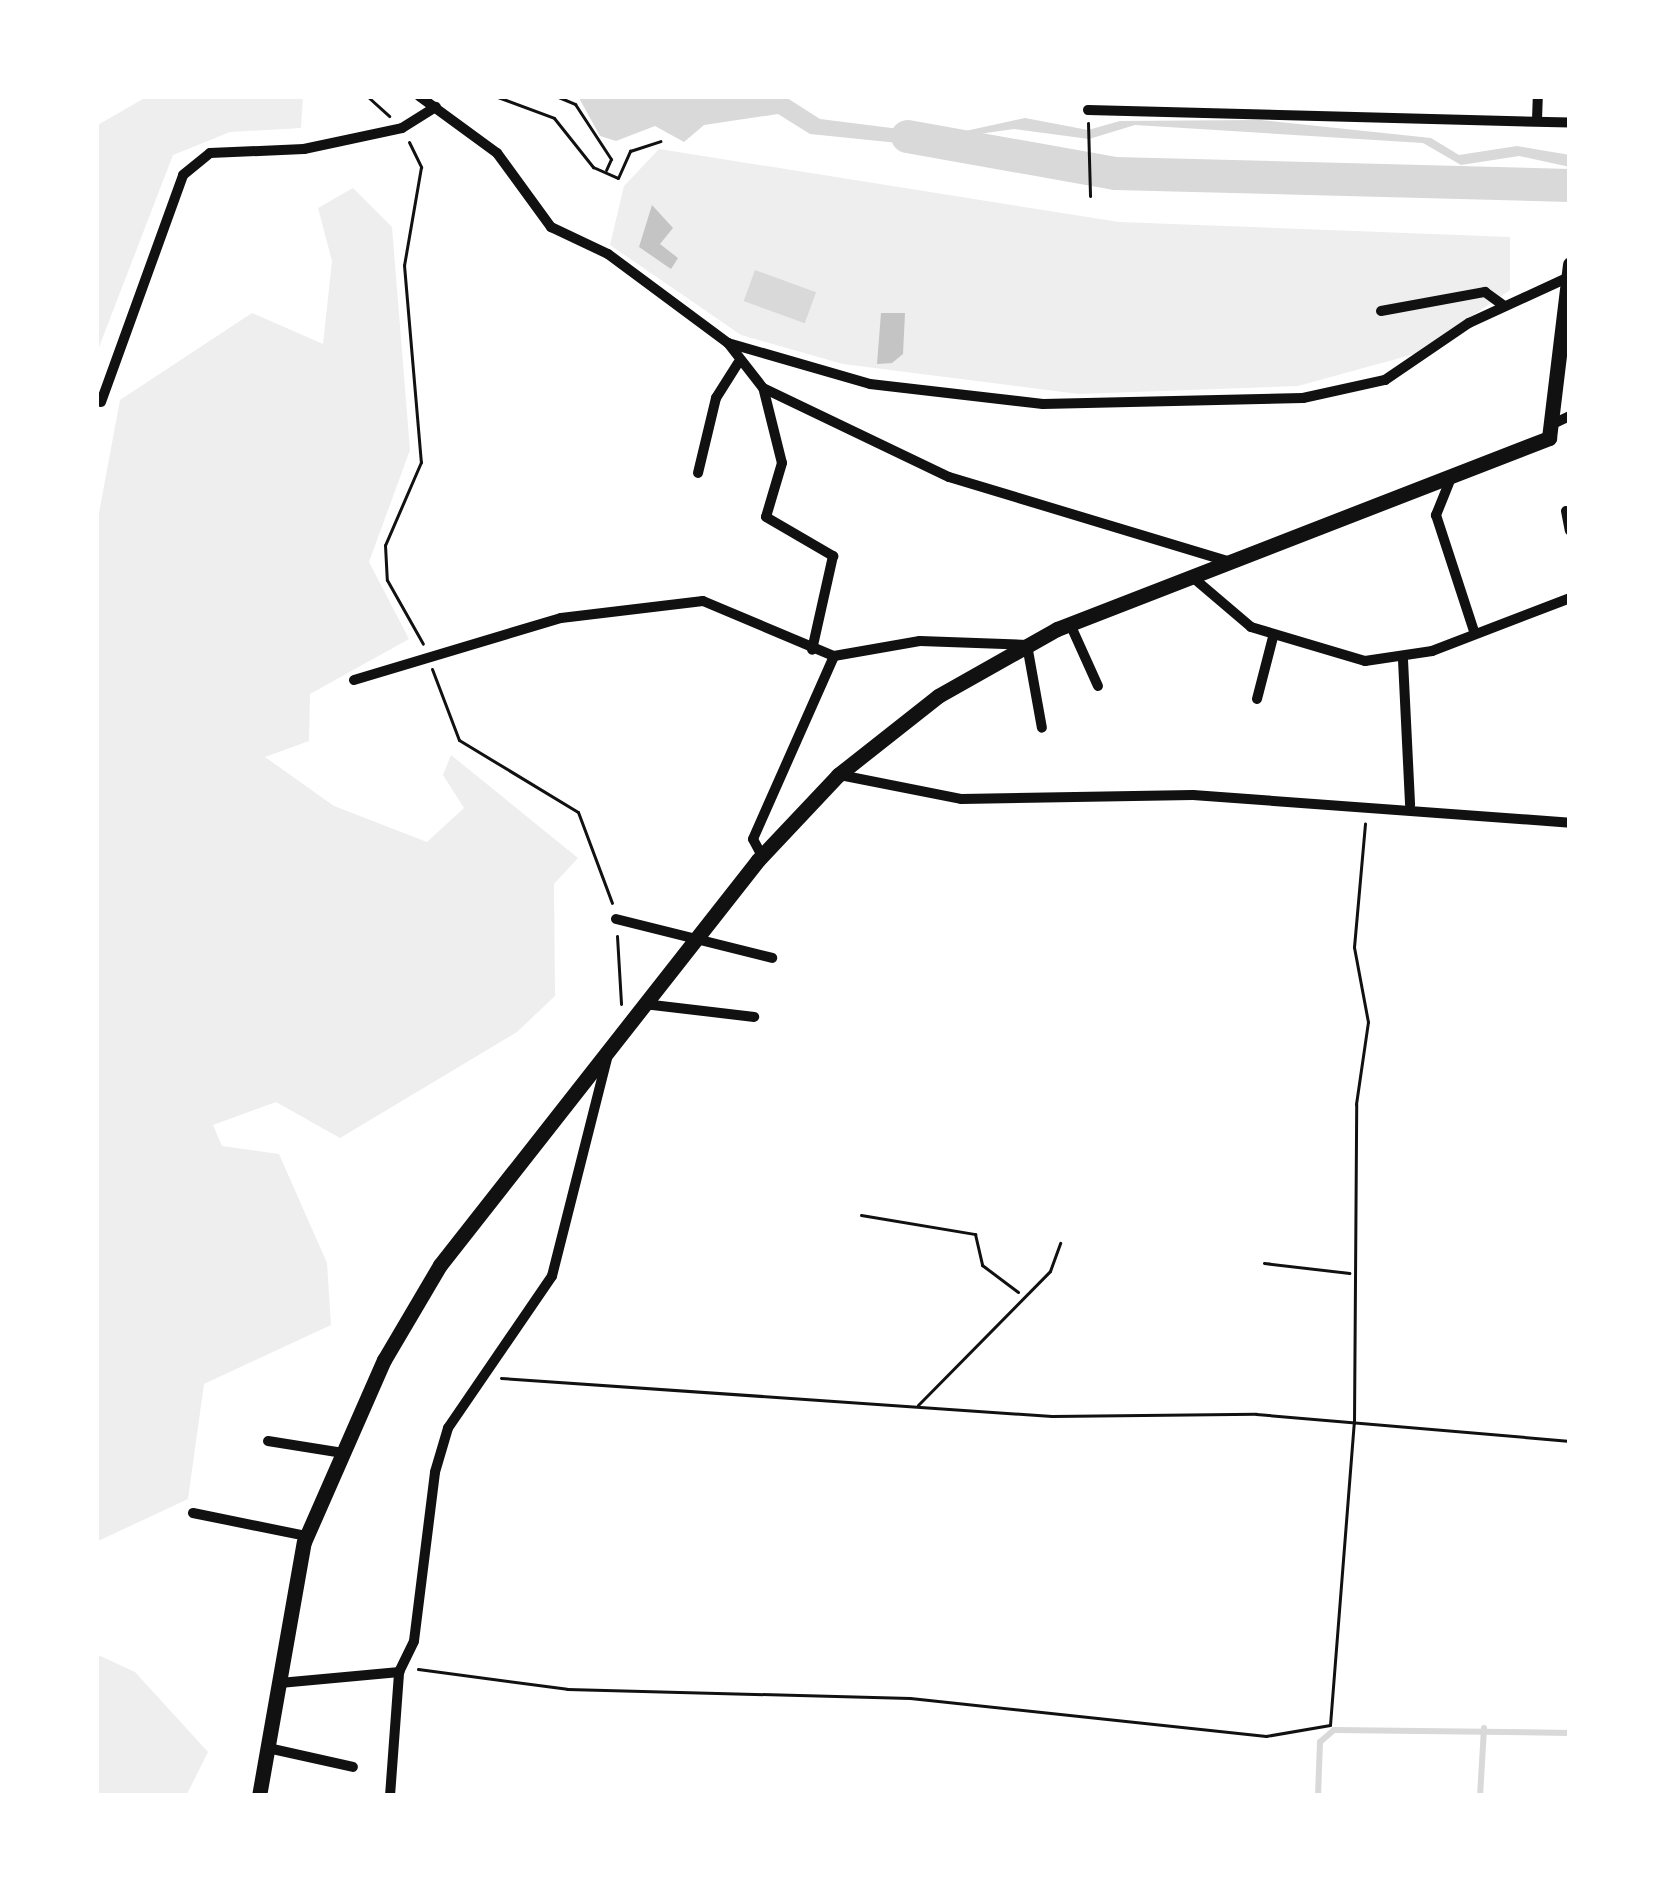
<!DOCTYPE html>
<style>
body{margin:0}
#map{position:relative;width:1666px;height:1892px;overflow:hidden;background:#fff;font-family:Cabin,sans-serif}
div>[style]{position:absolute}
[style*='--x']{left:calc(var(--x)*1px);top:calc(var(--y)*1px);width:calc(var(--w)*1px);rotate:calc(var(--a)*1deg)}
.green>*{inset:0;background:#eee}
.water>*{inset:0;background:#d9d9d9;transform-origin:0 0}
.stream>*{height:6px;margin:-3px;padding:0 3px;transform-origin:3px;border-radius:3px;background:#d9d9d9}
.river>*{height:33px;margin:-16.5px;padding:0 16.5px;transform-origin:16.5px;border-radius:16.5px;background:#d9d9d9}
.building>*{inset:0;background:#c4c4c4}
.path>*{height:3px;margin:-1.5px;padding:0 1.5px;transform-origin:1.5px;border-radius:1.5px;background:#111}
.minor>*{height:10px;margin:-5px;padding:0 5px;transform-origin:5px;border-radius:5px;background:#111}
.secondary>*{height:15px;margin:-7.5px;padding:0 7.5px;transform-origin:7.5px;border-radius:7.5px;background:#111}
span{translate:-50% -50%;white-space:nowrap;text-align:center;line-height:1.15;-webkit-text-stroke:9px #fff;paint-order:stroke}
.frame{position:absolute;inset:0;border:99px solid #fff;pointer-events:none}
</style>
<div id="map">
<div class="green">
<i style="clip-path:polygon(148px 96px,303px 96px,301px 128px,230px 132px,173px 155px,96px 355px,96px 126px)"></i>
<i style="clip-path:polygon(659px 149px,1119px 222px,1510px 237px,1510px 290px,1418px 353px,1298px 386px,1079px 394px,843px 364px,741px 335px,610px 245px,624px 186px)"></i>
<i style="clip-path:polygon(353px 188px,392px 227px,410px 450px,369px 562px,409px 639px,310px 694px,309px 741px,265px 757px,334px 806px,427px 842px,464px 808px,443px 775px,451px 755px,578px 858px,554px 884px,555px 996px,517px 1032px,340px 1138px,276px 1102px,213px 1125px,222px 1146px,279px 1154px,327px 1263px,331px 1325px,204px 1384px,188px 1499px,96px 1542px,96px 529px,120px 400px,252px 313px,323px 344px,332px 261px,318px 208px)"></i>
<i style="clip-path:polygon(96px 1654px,135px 1672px,208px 1752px,186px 1796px,96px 1796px)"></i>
</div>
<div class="water">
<i style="clip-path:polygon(578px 96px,784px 96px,820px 119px,947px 135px,1025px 118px,1088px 130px,1120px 121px,1261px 120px,1431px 138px,1459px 155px,1517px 146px,1570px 155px,1570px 167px,1519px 156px,1461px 165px,1423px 143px,1135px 125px,1089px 139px,1014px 129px,908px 144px,810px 134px,778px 114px,704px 125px,684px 142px,655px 126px,616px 141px,600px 136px)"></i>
<i style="left:755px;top:270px;width:65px;height:33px;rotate:20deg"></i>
</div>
<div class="stream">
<i style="--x:1318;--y:1796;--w:54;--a:-87.9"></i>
<i style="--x:1320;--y:1742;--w:18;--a:-41"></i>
<i style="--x:1334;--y:1730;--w:236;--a:0.7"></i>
<i style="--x:1480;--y:1796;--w:68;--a:-86.6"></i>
</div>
<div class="river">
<i style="--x:907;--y:136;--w:211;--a:10.1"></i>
<i style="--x:1115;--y:173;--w:455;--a:1.5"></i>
</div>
<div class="building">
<i style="clip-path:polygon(652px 205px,673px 228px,660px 244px,678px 258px,671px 269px,639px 247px)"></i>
<i style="clip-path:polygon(881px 313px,905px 313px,903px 354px,892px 363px,877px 364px)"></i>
</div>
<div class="path">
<i style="--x:367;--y:96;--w:30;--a:42"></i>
<i style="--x:495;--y:96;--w:63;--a:20.4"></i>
<i style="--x:554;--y:118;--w:63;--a:51.5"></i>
<i style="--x:593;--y:167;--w:27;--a:24"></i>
<i style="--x:618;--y:178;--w:30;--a:-66"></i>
<i style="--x:630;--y:151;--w:32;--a:-18"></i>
<i style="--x:556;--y:96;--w:21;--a:23"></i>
<i style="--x:575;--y:104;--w:66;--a:56.8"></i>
<i style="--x:611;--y:159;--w:12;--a:114"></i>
<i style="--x:1088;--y:123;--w:73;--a:88.4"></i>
<i style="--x:409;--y:142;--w:28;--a:64"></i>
<i style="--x:421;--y:167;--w:99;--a:99.8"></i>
<i style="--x:404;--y:265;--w:198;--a:85.1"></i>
<i style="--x:421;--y:462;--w:90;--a:113.4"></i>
<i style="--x:385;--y:545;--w:35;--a:87"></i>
<i style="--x:387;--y:580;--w:73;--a:60.6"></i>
<i style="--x:432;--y:669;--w:76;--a:69.2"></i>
<i style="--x:459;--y:740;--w:139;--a:31.2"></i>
<i style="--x:578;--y:812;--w:97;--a:69.5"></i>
<i style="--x:617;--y:936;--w:68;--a:86.6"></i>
<i style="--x:861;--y:1215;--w:116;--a:9.5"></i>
<i style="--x:975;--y:1234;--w:32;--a:77"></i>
<i style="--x:982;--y:1265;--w:45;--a:36.9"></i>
<i style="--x:1264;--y:1263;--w:86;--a:6.7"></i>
<i style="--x:501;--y:1378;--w:552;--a:3.95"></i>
<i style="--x:1052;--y:1416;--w:204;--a:-0.6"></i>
<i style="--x:1256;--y:1414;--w:315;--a:4.9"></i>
<i style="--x:918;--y:1405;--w:188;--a:-45.4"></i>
<i style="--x:1050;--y:1271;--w:30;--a:-70"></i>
<i style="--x:418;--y:1669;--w:150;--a:7.6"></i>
<i style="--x:567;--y:1689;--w:343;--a:1.5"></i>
<i style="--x:910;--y:1698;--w:358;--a:6.1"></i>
<i style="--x:1266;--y:1736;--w:65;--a:-9.8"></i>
<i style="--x:1330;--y:1725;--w:303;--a:-85.5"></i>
<i style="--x:1354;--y:1423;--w:319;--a:-89.6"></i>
<i style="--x:1356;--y:1104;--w:83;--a:-81.7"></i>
<i style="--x:1368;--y:1022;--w:76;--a:-100.6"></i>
<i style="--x:1354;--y:947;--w:124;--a:-84.9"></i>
</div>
<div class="minor">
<i style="--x:419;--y:96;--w:97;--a:36.2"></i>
<i style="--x:497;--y:153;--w:92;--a:53.9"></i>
<i style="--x:551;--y:227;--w:63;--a:25.3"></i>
<i style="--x:608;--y:254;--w:149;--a:36.6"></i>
<i style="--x:728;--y:343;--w:148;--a:16.1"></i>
<i style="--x:870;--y:384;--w:174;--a:6.6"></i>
<i style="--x:1043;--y:404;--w:260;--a:-1.3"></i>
<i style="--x:1303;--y:398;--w:84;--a:-12.4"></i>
<i style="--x:1385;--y:380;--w:102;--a:-34.2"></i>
<i style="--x:1469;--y:323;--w:108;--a:-24.7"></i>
<i style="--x:1088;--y:110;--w:482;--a:1.5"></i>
<i style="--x:1537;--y:120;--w:24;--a:-88"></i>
<i style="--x:1381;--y:311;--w:106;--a:-10.4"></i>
<i style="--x:1485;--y:292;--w:24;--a:36"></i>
<i style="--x:728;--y:343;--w:57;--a:52.1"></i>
<i style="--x:763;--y:388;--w:206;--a:25.6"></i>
<i style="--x:949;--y:477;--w:297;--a:16.8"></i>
<i style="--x:764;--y:391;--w:74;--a:76"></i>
<i style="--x:782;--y:463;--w:56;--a:106.5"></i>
<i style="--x:766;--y:517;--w:78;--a:30.2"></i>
<i style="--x:833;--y:556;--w:96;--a:102.6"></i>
<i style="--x:101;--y:402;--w:241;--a:-70.1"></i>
<i style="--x:183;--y:175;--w:35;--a:-39"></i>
<i style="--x:210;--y:153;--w:94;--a:-2.4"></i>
<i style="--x:304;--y:149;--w:100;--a:-12.1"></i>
<i style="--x:402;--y:128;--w:40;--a:-32"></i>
<i style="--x:1557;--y:422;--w:14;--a:-25"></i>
<i style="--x:698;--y:473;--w:77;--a:-76.5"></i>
<i style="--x:716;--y:398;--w:41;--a:-57.8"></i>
<i style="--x:1449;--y:483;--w:35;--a:112"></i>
<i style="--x:1436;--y:515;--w:125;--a:71.9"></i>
<i style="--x:1566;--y:511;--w:20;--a:79"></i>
<i style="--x:1197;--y:581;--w:71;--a:40.4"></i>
<i style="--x:1251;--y:627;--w:119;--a:16.6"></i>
<i style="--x:1365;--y:661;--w:68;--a:-8.5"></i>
<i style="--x:1432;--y:651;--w:148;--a:-21"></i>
<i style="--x:1070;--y:624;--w:68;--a:65.7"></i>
<i style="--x:1403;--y:660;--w:145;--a:87.2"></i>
<i style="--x:354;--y:680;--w:216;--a:-16.7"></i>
<i style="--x:561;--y:618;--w:143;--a:-6.8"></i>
<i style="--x:703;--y:601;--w:142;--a:22.8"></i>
<i style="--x:834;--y:656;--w:87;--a:-9.9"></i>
<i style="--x:920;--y:641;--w:107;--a:2.1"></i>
<i style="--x:1027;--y:645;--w:84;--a:79.8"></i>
<i style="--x:1257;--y:699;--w:64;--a:-75.5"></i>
<i style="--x:840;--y:775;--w:123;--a:11.2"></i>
<i style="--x:961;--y:799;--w:232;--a:-1"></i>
<i style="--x:1193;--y:795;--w:378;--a:4.2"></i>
<i style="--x:762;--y:856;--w:19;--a:-118"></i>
<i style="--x:753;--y:839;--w:200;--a:-66.1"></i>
<i style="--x:616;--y:919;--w:161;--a:14"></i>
<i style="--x:644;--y:1004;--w:111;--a:6.7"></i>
<i style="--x:268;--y:1441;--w:76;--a:9.1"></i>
<i style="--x:193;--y:1513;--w:115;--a:11.5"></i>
<i style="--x:280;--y:1683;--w:120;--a:-5.3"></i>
<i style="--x:268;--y:1748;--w:87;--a:12.6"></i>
<i style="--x:390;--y:1796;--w:124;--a:-85.8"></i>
<i style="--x:399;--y:1672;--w:34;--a:-64"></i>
<i style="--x:414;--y:1641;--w:170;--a:-82.9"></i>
<i style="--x:435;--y:1472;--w:46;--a:-73.5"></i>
<i style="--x:448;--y:1428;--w:184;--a:-55.6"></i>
<i style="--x:552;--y:1276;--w:232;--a:-75.8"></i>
</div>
<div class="secondary">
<i style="--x:259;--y:1796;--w:258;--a:-80"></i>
<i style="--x:304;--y:1542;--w:199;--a:-66.3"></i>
<i style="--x:384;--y:1360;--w:110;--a:-59.5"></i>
<i style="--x:440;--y:1265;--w:515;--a:-51.86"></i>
<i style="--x:758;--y:860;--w:117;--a:-46.7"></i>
<i style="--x:838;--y:775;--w:127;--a:-38.3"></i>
<i style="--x:938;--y:696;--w:137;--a:-29.4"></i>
<i style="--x:1057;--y:629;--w:528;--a:-21.22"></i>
<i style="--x:1549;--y:438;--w:175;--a:-83.1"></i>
</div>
<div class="frame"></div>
</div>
